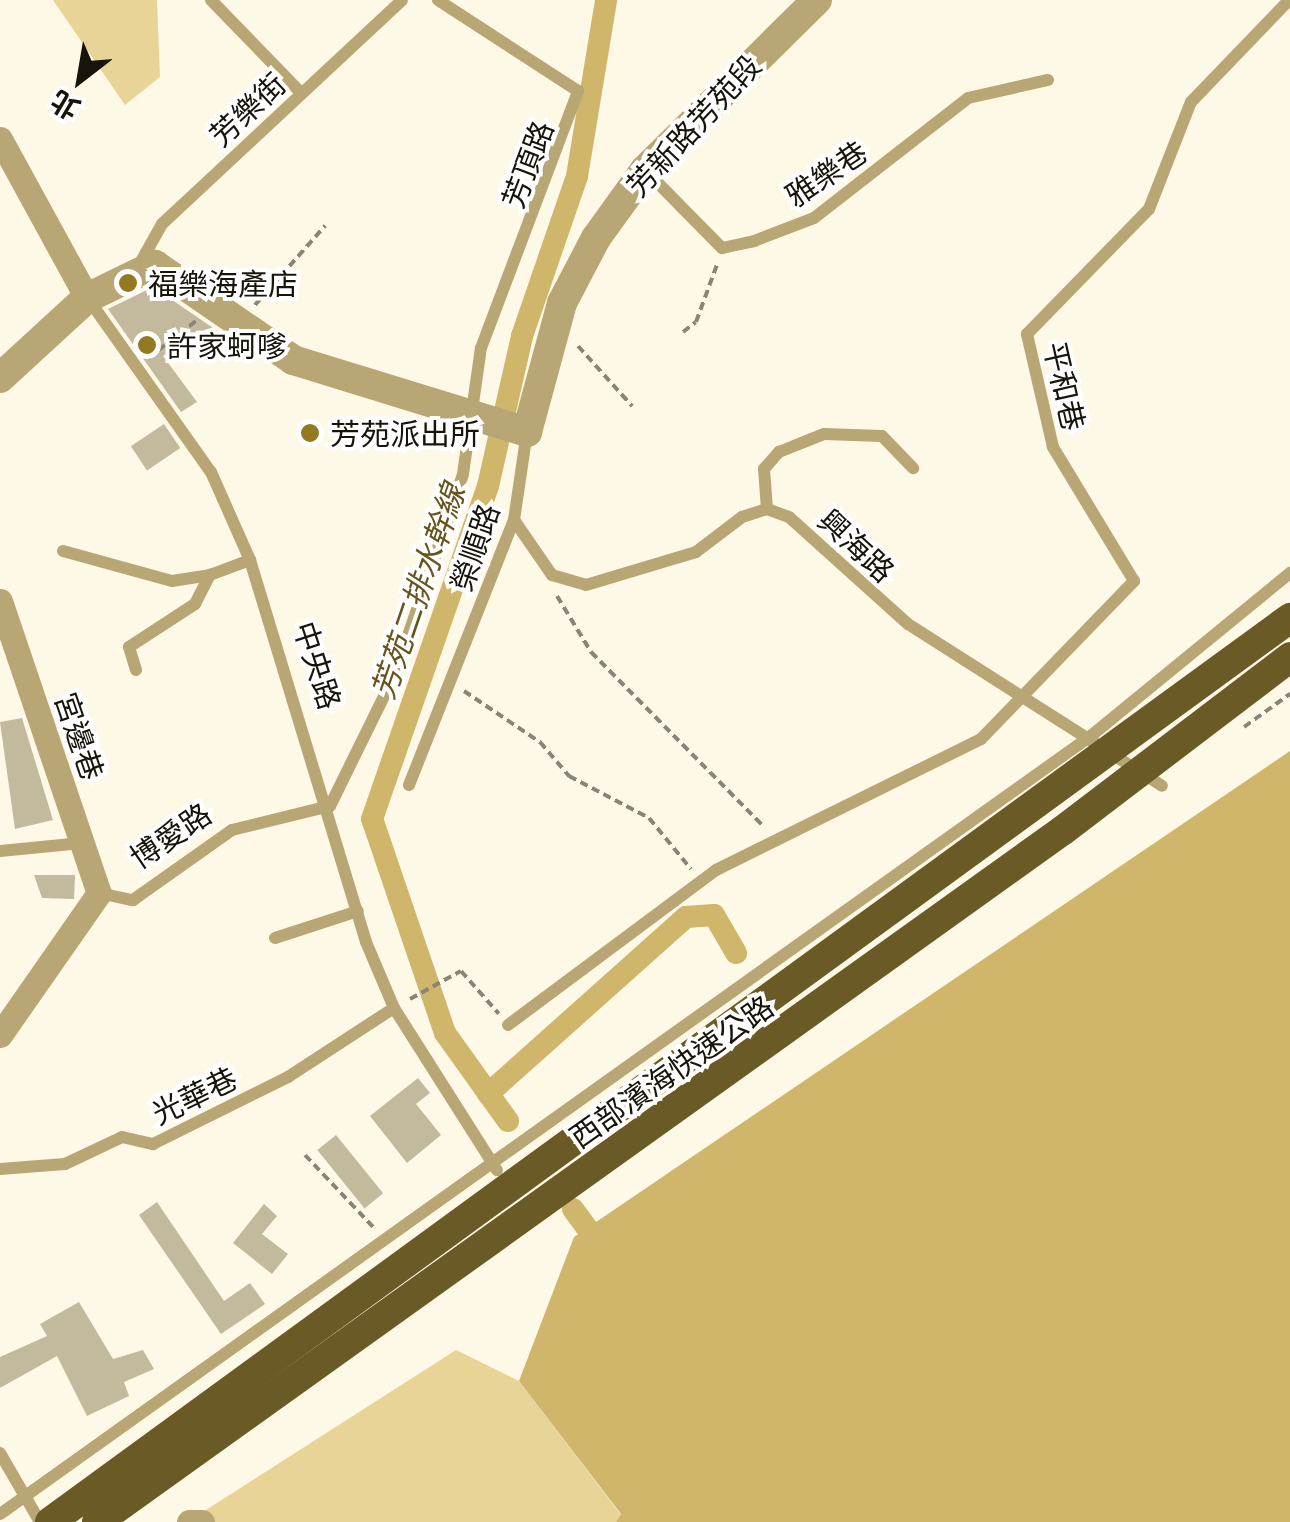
<!DOCTYPE html>
<meta charset="utf-8">
<style>
body{margin:0}
#map{position:relative;width:1290px;height:1522px;overflow:hidden;background:#fef8e7;font-family:Barlow,"Noto Sans TC",sans-serif}
div>[style]{position:absolute}
[style*='--x']{left:calc(var(--x)*1px);top:calc(var(--y)*1px);width:calc(var(--w)*1px);rotate:calc(var(--a)*1deg)}
.green>*{inset:0;background:#e8d497}
.water>*{inset:0;background:#cfb66b}
.canal>*{height:22px;margin:-11px;padding:0 11px;transform-origin:11px;border-radius:11px;background:#cfb66b}
.building>*{inset:0;background:#c3ba9e;transform-origin:0 0}
.path>*{height:4px;margin-top:-2px;transform-origin:0;background:repeating-linear-gradient(90deg,#898477 0 8px,transparent 0 13px)}
.service>*{height:12px;margin:-6px;padding:0 6px;transform-origin:6px;border-radius:6px;background:#b8a774}
.minor>*{height:25px;margin:-12.5px;padding:0 12.5px;transform-origin:12.5px;border-radius:12.5px;background:#b8a774}
.tertiary>*{height:30px;margin:-15px;padding:0 15px;transform-origin:15px;border-radius:15px;background:#b8a774}
.trunk-bridge>*{height:30px;margin:-15px;padding:0 15px;transform-origin:15px;border-radius:15px;background:#6a5a26}
.dots>*{width:28px;height:28px;translate:-50% -50%;box-sizing:border-box;border:5px solid #fff;border-radius:50%}
span{translate:-50% -50%;white-space:nowrap;text-align:center;line-height:1.15;-webkit-text-stroke:8px #fff;paint-order:stroke}
.street-label{font-size:30px;color:#17140a}
.poi-label{font-size:30px;color:#17140a}
.left{translate:0 -50%;text-align:left}
.water-label{font-size:32px;color:#67551d;font-style:italic}
.north{position:absolute;left:30px;top:30px;width:100px;height:100px;-webkit-text-stroke:8px #fff;paint-order:stroke;rotate:211deg;font-size:28px;font-weight:700;line-height:40px;text-align:center;color:#17140a}
.north::after{content:'';display:block;margin:auto;width:35px;height:45px;background:#17140a;clip-path:polygon(50% 0,100% 100%,50% 72%,0 100%)}
</style>
<div id="map">
<div class="green">
<i style="clip-path:polygon(53px 0,157px 0,160px 77px,125px 105px)"></i>
<i style="clip-path:polygon(456px 1350px,519px 1381px,621px 1515px,616px 1522px,187px 1522px)"></i>
</div>
<div class="water">
<i style="clip-path:polygon(1290px 751px,1290px 1522px,616px 1522px,621px 1514px,519px 1381px,574px 1237px)"></i>
</div>
<div class="canal">
<i style="--x:488;--y:1094;--w:266;--a:-41.8"></i>
<i style="--x:686;--y:917;--w:28;--a:-4"></i>
<i style="--x:714;--y:915;--w:44;--a:59.9"></i>
<i style="--x:508;--y:1121;--w:108;--a:-125.6"></i>
<i style="--x:445;--y:1033;--w:226;--a:-108.8"></i>
<i style="--x:372;--y:819;--w:353;--a:-70.8"></i>
<i style="--x:488;--y:486;--w:154;--a:-77.2"></i>
<i style="--x:522;--y:336;--w:169;--a:-71"></i>
<i style="--x:577;--y:176;--w:178;--a:-80.6"></i>
<i style="--x:573;--y:1209;--w:51;--a:53.8"></i>
</div>
<div class="building">
<i style="clip-path:polygon(153px 287px,225px 336px,208px 349px,193px 334px,163px 356px,197px 402px,181px 412px,108px 309px)"></i>
<i style="left:164px;top:424px;width:29px;height:40px;rotate:56deg"></i>
<i style="clip-path:polygon(22px 718px,53px 820px,15px 829px,0 722px)"></i>
<i style="clip-path:polygon(34px 875px,75px 875px,74px 899px,42px 898px)"></i>
<i style="clip-path:polygon(418px 1078px,430px 1093px,416px 1104px,441px 1135px,407px 1163px,370px 1116px)"></i>
<i style="left:336px;top:1135px;width:75px;height:24px;rotate:51deg"></i>
<i style="clip-path:polygon(157px 1202px,224px 1301px,250px 1283px,265px 1304px,221px 1334px,139px 1215px)"></i>
<i style="clip-path:polygon(264px 1204px,277px 1216px,262px 1234px,288px 1254px,272px 1274px,233px 1243px)"></i>
<i style="clip-path:polygon(79px 1302px,113px 1359px,143px 1350px,154px 1369px,124px 1382px,129px 1396px,87px 1416px,57px 1356px,0 1388px,0 1357px,47px 1336px,40px 1324px)"></i>
</div>
<div class="path">
<i style="--x:255;--y:305;--w:106;--a:-48.5"></i>
<i style="--x:683;--y:332;--w:16;--a:-38"></i>
<i style="--x:696;--y:322;--w:64;--a:-69.9"></i>
<i style="--x:578;--y:346;--w:81;--a:48"></i>
<i style="--x:148;--y:358;--w:61;--a:-37.6"></i>
<i style="--x:557;--y:596;--w:66;--a:58.7"></i>
<i style="--x:591;--y:652;--w:245;--a:45.3"></i>
<i style="--x:464;--y:691;--w:92;--a:33.9"></i>
<i style="--x:540;--y:742;--w:45;--a:49.5"></i>
<i style="--x:569;--y:776;--w:90;--a:27.7"></i>
<i style="--x:649;--y:818;--w:66;--a:50.5"></i>
<i style="--x:1244;--y:727;--w:57;--a:-35.7"></i>
<i style="--x:410;--y:999;--w:58;--a:-28.8"></i>
<i style="--x:461;--y:971;--w:57;--a:48.5"></i>
<i style="--x:305;--y:1155;--w:100;--a:46.6"></i>
</div>
<div class="service">
<i style="--x:211;--y:0;--w:129;--a:45.9"></i>
<i style="--x:647;--y:172;--w:107;--a:45.4"></i>
<i style="--x:722;--y:248;--w:33;--a:-12"></i>
<i style="--x:754;--y:241;--w:64;--a:-21"></i>
<i style="--x:814;--y:218;--w:195;--a:-37.9"></i>
<i style="--x:968;--y:98;--w:82;--a:-12.7"></i>
<i style="--x:139;--y:265;--w:47;--a:-60.7"></i>
<i style="--x:162;--y:224;--w:328;--a:-43"></i>
<i style="--x:89;--y:300;--w:211;--a:54.7"></i>
<i style="--x:211;--y:472;--w:96;--a:66.1"></i>
<i style="--x:250;--y:560;--w:399;--a:73.1"></i>
<i style="--x:366;--y:942;--w:72;--a:67"></i>
<i style="--x:394;--y:1008;--w:192;--a:57.6"></i>
<i style="--x:767;--y:509;--w:40;--a:-94.3"></i>
<i style="--x:764;--y:469;--w:23;--a:-49"></i>
<i style="--x:779;--y:452;--w:48;--a:-21.8"></i>
<i style="--x:824;--y:434;--w:58;--a:2"></i>
<i style="--x:882;--y:436;--w:45;--a:45.9"></i>
<i style="--x:514;--y:520;--w:67;--a:55.4"></i>
<i style="--x:552;--y:575;--w:35;--a:16"></i>
<i style="--x:586;--y:585;--w:115;--a:-16.7"></i>
<i style="--x:696;--y:552;--w:58;--a:-37.3"></i>
<i style="--x:742;--y:517;--w:26;--a:-18"></i>
<i style="--x:767;--y:509;--w:23;--a:20"></i>
<i style="--x:789;--y:517;--w:160;--a:42"></i>
<i style="--x:908;--y:624;--w:301;--a:32.5"></i>
<i style="--x:63;--y:551;--w:113;--a:15.4"></i>
<i style="--x:172;--y:581;--w:38;--a:-9"></i>
<i style="--x:136;--y:670;--w:24;--a:-107"></i>
<i style="--x:129;--y:647;--w:79;--a:-33.1"></i>
<i style="--x:195;--y:604;--w:33;--a:-63"></i>
<i style="--x:210;--y:575;--w:43;--a:-20.6"></i>
<i style="--x:409;--y:785;--w:285;--a:-68.4"></i>
<i style="--x:514;--y:520;--w:89;--a:-81.6"></i>
<i style="--x:0;--y:851;--w:82;--a:-5.6"></i>
<i style="--x:99;--y:893;--w:35;--a:12"></i>
<i style="--x:133;--y:900;--w:121;--a:-35.3"></i>
<i style="--x:232;--y:830;--w:101;--a:-13.8"></i>
<i style="--x:330;--y:806;--w:147;--a:-63.8"></i>
<i style="--x:395;--y:674;--w:211;--a:-71.2"></i>
<i style="--x:463;--y:474;--w:127;--a:-81.9"></i>
<i style="--x:481;--y:348;--w:275;--a:-69.3"></i>
<i style="--x:578;--y:91;--w:167;--a:-147"></i>
<i style="--x:275;--y:938;--w:87;--a:-18"></i>
<i style="--x:508;--y:1025;--w:259;--a:-36.7"></i>
<i style="--x:716;--y:870;--w:296;--a:-26.3"></i>
<i style="--x:981;--y:739;--w:220;--a:-45.9"></i>
<i style="--x:1134;--y:581;--w:157;--a:-121.2"></i>
<i style="--x:1053;--y:447;--w:116;--a:-103"></i>
<i style="--x:1027;--y:334;--w:175;--a:-45.7"></i>
<i style="--x:1149;--y:209;--w:115;--a:-68.6"></i>
<i style="--x:1191;--y:102;--w:141;--a:-46.1"></i>
<i style="--x:0;--y:1169;--w:65;--a:-4.4"></i>
<i style="--x:65;--y:1164;--w:63;--a:-25.3"></i>
<i style="--x:122;--y:1137;--w:32;--a:13"></i>
<i style="--x:153;--y:1144;--w:151;--a:-26.4"></i>
<i style="--x:288;--y:1077;--w:126;--a:-33.1"></i>
<i style="--x:0;--y:1453;--w:80;--a:59.9"></i>
<i style="--x:0;--y:1514;--w:1341;--a:-35.5"></i>
<i style="--x:1092;--y:735;--w:256;--a:-39.3"></i>
</div>
<div class="minor">
<i style="--x:0;--y:139;--w:181;--a:61.3"></i>
<i style="--x:0;--y:601;--w:308;--a:71.3"></i>
<i style="--x:99;--y:893;--w:173;--a:124.9"></i>
<i style="--x:189;--y:1522;--w:13;--a:0"></i>
</div>
<div class="tertiary">
<i style="--x:0;--y:378;--w:118;--a:-42.6"></i>
<i style="--x:87;--y:298;--w:76;--a:-25.9"></i>
<i style="--x:155;--y:265;--w:168;--a:34.5"></i>
<i style="--x:293;--y:360;--w:245;--a:17.1"></i>
<i style="--x:527;--y:432;--w:134;--a:-74.8"></i>
<i style="--x:562;--y:303;--w:73;--a:-62.4"></i>
<i style="--x:596;--y:238;--w:84;--a:-54.2"></i>
<i style="--x:645;--y:170;--w:242;--a:-44.7"></i>
</div>
<div class="trunk-bridge">
<i style="--x:50;--y:1522;--w:1535;--a:-36.09"></i>
<i style="--x:97;--y:1522;--w:1187;--a:-35.61"></i>
<i style="--x:1062;--y:831;--w:287;--a:-37.3"></i>
</div>
<div class="dots">
<i style="left:128px;top:283px;background:#937920"></i>
<i style="left:147px;top:345px;background:#937920"></i>
<i style="left:310px;top:433px;background:#937920"></i>
</div>
<div class="street-label">
<span style="left:247px;top:109px;rotate:-43deg">芳樂街</span>
<span style="left:693px;top:125px;rotate:-47deg">芳新路芳苑段</span>
<span style="left:527px;top:164px;rotate:-69deg">芳頂路</span>
<span style="left:826px;top:173px;rotate:-34deg">雅樂巷</span>
<span style="left:1065px;top:386px;rotate:77deg">平和巷</span>
<span style="left:857px;top:545px;rotate:43deg">興海路</span>
<span style="left:474px;top:547px;rotate:-71deg">榮順路</span>
<span style="left:318px;top:665px;rotate:72deg">中央路</span>
<span style="left:80px;top:736px;rotate:71deg">宮邊巷</span>
<span style="left:170px;top:835px;rotate:-34deg">博愛路</span>
<span style="left:671px;top:1071px;rotate:-35deg">西部濱海快速公路</span>
<span style="left:194px;top:1095px;rotate:-26deg">光華巷</span>
</div>
<div class="poi-label">
<span class="left" style="left:148px;top:283px">福樂海產店</span>
<span class="left" style="left:167px;top:345px">許家蚵嗲</span>
<span class="left" style="left:330px;top:433px">芳苑派出所</span>
</div>
<div class="water-label">
<span style="left:417px;top:591px;rotate:-71deg">芳苑二排水幹線</span>
</div>
<div class="north">北</div>
</div>
